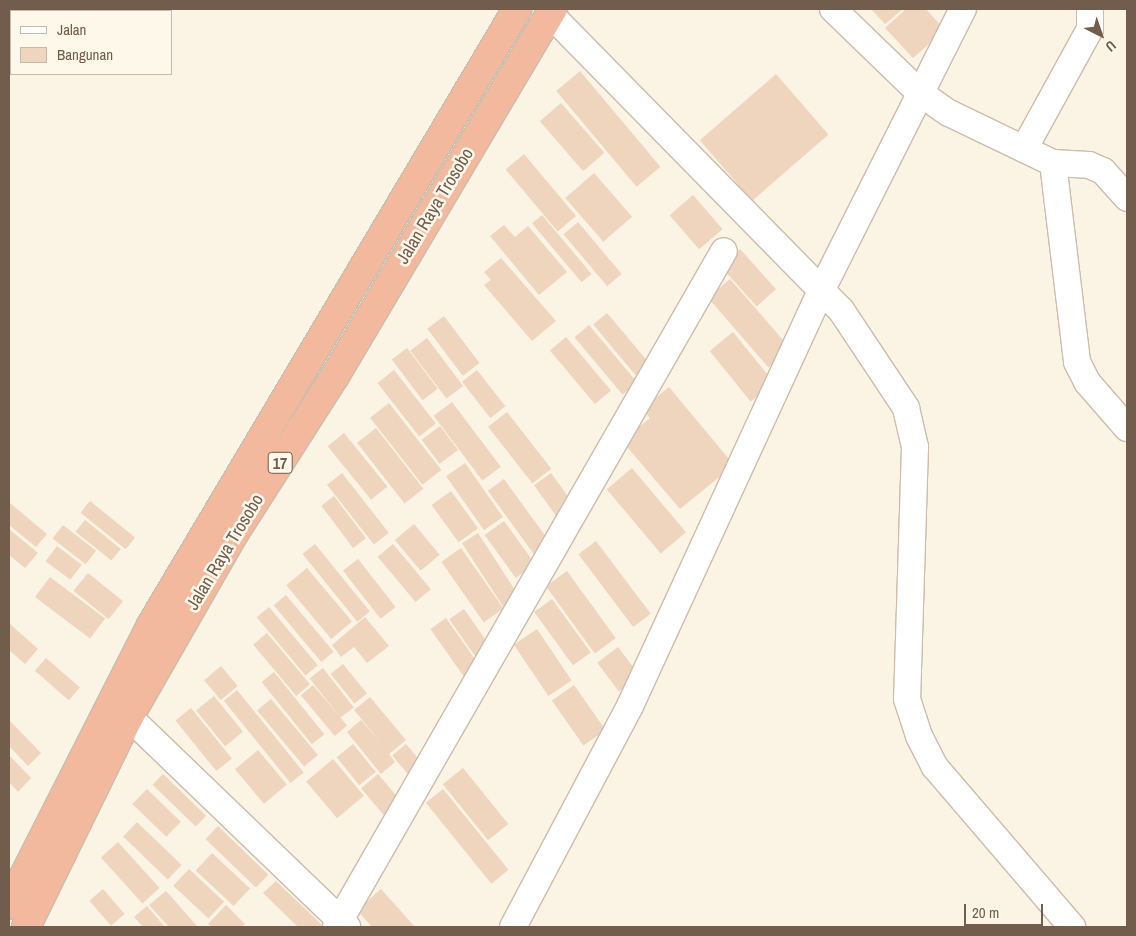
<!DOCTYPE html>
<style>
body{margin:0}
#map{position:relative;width:1136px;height:936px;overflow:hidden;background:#fbf4e5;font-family:"Archivo Narrow",sans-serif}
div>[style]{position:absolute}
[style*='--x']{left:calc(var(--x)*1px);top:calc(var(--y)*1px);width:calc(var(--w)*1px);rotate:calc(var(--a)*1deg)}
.building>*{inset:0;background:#efd4be;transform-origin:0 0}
.roads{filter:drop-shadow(1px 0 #ccbcac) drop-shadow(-1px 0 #ccbcac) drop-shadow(0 1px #ccbcac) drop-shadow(0 -1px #ccbcac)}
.minor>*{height:26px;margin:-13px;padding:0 13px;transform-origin:13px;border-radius:13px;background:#fff}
.highway>*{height:28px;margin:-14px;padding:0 14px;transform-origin:14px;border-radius:14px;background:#f2b99f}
span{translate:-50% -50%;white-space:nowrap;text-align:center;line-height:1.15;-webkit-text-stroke:5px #fef8eb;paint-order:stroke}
.shield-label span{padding:1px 4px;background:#fef8eb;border:1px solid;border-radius:4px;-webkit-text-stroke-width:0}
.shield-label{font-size:16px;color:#725c4c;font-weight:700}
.street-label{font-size:18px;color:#725c4c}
.frame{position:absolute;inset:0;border:10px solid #725c4c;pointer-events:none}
.legend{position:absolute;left:10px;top:10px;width:162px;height:65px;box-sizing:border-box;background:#fef8eb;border:1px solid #c6baab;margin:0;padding:6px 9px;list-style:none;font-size:15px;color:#725c4c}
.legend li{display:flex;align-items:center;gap:10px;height:25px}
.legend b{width:25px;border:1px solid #c6baab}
.north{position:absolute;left:1076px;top:10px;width:50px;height:50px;-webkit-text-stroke:4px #fef8eb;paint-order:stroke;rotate:139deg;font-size:14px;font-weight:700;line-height:20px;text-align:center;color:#725c4c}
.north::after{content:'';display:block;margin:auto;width:18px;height:22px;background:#725c4c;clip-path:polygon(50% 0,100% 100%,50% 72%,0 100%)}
.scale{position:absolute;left:964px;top:904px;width:79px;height:22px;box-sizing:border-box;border:2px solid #725c4c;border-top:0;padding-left:6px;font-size:15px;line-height:18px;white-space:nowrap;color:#725c4c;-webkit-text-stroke:4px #fef8eb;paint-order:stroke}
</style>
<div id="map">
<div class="building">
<i style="clip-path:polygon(871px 9px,903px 9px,885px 24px)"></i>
<i style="clip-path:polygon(906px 9px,926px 9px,945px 30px,913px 58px,885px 28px)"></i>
<i style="left:580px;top:71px;width:125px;height:31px;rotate:50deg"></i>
<i style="left:776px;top:74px;width:80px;height:101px;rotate:49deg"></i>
<i style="left:561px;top:103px;width:66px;height:28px;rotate:49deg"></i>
<i style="left:524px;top:154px;width:81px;height:24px;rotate:50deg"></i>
<i style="left:594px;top:173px;width:58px;height:38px;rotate:49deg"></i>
<i style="left:693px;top:195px;width:45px;height:31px;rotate:49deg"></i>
<i style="left:542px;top:215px;width:77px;height:13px;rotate:50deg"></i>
<i style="left:578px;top:222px;width:68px;height:19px;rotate:50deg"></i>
<i style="clip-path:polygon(504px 225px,515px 237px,528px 226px,567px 272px,539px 295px,490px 236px)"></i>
<i style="left:740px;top:249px;width:54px;height:26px;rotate:48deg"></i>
<i style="clip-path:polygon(501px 258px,556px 321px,532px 341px,484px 285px,491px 280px,484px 272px)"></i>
<i style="left:730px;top:279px;width:92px;height:29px;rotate:49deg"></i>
<i style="left:607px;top:313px;width:67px;height:18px;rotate:50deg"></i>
<i style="left:444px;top:316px;width:59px;height:21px;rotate:53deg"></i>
<i style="left:589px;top:325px;width:75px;height:19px;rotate:50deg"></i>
<i style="left:733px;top:332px;width:65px;height:30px;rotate:51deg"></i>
<i style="left:566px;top:337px;width:70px;height:21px;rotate:50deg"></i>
<i style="left:427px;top:338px;width:60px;height:21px;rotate:53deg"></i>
<i style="left:407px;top:348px;width:51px;height:19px;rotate:53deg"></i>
<i style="left:394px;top:370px;width:68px;height:21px;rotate:52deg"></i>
<i style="left:477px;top:370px;width:46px;height:19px;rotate:52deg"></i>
<i style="clip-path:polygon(669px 387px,734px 465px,680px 509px,622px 441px,650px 418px,642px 409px)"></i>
<i style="left:452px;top:402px;width:81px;height:23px;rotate:53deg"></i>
<i style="left:389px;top:403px;width:85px;height:24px;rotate:52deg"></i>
<i style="left:507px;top:412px;width:72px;height:24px;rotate:52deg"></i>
<i style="left:440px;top:426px;width:30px;height:23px;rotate:53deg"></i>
<i style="left:376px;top:428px;width:77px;height:24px;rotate:52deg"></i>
<i style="left:344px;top:433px;width:69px;height:21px;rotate:51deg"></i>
<i style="left:465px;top:463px;width:66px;height:23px;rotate:55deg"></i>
<i style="left:632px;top:468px;width:84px;height:33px;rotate:50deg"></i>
<i style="left:342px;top:473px;width:76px;height:19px;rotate:52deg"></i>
<i style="left:551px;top:473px;width:37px;height:21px;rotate:54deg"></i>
<i style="left:504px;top:479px;width:82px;height:20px;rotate:54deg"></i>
<i style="left:451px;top:491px;width:46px;height:24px;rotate:54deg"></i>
<i style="left:334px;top:496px;width:53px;height:16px;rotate:53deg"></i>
<i style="left:90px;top:501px;width:58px;height:15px;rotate:39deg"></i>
<i style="clip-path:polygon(10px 503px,47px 534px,36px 547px,9px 525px)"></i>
<i style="left:85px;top:520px;width:46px;height:15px;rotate:39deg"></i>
<i style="left:504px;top:521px;width:53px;height:24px;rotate:54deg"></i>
<i style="left:414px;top:524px;width:40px;height:25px;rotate:50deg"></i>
<i style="left:63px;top:525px;width:42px;height:17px;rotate:38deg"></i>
<i style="clip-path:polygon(9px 529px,38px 553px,25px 568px,9px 555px)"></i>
<i style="left:478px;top:533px;width:82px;height:19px;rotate:57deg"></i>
<i style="left:596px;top:541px;width:91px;height:22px;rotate:53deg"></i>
<i style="left:315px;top:544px;width:87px;height:16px;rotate:51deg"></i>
<i style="left:393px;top:544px;width:59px;height:20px;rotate:50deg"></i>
<i style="left:57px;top:546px;width:31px;height:19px;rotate:37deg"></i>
<i style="left:461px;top:548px;width:74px;height:24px;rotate:55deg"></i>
<i style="left:358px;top:559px;width:61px;height:19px;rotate:52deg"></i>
<i style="left:307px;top:568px;width:70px;height:27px;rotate:50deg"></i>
<i style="left:567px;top:571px;width:83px;height:26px;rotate:54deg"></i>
<i style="left:88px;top:573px;width:45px;height:23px;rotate:39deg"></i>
<i style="left:50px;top:577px;width:69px;height:25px;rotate:37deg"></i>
<i style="left:286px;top:595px;width:74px;height:16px;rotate:50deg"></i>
<i style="left:552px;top:599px;width:66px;height:22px;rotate:54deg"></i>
<i style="left:269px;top:607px;width:76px;height:16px;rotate:50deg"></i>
<i style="left:464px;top:609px;width:47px;height:18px;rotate:55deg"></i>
<i style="clip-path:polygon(365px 617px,389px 646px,367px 663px,354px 647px,341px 657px,332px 645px)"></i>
<i style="left:446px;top:618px;width:59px;height:19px;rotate:55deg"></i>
<i style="clip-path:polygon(9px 623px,38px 649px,25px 664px,9px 650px)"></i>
<i style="left:537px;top:629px;width:62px;height:28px;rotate:56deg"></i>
<i style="left:267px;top:633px;width:67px;height:18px;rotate:50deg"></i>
<i style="left:618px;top:647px;width:36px;height:26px;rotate:53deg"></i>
<i style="left:46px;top:658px;width:45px;height:17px;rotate:41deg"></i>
<i style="left:343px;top:664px;width:38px;height:16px;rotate:51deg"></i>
<i style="left:221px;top:666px;width:26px;height:22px;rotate:50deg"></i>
<i style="left:323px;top:668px;width:50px;height:17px;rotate:52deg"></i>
<i style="left:274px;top:672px;width:80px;height:16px;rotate:51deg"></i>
<i style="left:313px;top:685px;width:53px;height:16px;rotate:50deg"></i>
<i style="left:574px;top:685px;width:55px;height:27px;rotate:55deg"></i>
<i style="left:237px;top:690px;width:106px;height:17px;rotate:51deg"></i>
<i style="left:214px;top:696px;width:46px;height:23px;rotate:51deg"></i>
<i style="clip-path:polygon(370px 697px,406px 740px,389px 754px,395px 762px,381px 774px,347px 732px,361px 720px,381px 743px,354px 710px)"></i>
<i style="left:271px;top:699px;width:73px;height:18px;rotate:50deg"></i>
<i style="left:191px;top:708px;width:65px;height:20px;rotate:51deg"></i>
<i style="clip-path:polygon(9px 720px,41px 753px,28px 766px,9px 746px)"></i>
<i style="left:353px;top:744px;width:36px;height:21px;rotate:51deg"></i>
<i style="left:406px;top:744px;width:31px;height:18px;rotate:50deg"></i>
<i style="left:258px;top:750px;width:45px;height:30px;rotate:50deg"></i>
<i style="clip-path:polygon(9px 755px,31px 778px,18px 792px,9px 782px)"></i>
<i style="left:333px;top:759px;width:48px;height:35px;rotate:50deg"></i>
<i style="left:463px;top:768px;width:72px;height:26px;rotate:51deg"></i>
<i style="left:163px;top:774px;width:60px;height:15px;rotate:44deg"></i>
<i style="left:378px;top:774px;width:35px;height:22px;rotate:50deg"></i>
<i style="left:147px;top:789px;width:47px;height:21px;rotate:44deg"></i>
<i style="left:443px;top:789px;width:104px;height:22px;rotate:51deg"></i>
<i style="left:137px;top:822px;width:62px;height:20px;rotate:44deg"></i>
<i style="left:218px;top:826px;width:70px;height:18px;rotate:44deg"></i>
<i style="left:118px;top:842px;width:62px;height:23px;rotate:48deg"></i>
<i style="left:212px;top:853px;width:52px;height:24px;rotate:43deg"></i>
<i style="left:189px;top:869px;width:48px;height:23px;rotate:43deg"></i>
<i style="clip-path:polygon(276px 881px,324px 927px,298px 927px,263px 893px)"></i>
<i style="left:103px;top:889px;width:33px;height:18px;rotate:49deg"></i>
<i style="clip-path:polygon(381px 889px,415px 927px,372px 927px,357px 910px)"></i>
<i style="clip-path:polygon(166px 891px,198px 927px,169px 927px,149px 905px)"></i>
<i style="clip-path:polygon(226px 905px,245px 924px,241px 927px,212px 927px,208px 924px)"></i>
<i style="clip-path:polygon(147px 906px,165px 927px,143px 927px,134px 917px)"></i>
</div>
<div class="roads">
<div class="minor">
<i style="--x:833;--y:9;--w:121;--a:44"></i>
<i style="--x:920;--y:93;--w:35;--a:35"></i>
<i style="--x:949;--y:113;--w:115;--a:25.7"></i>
<i style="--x:1053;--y:163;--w:36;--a:3"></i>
<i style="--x:1089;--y:165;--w:15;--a:23"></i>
<i style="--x:1103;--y:171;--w:36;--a:48"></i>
<i style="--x:550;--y:14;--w:415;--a:45.5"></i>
<i style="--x:841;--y:310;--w:118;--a:56.4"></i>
<i style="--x:906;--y:408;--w:40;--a:77"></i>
<i style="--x:915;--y:447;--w:252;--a:91.8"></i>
<i style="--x:907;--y:699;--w:39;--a:72"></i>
<i style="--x:919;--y:736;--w:35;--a:63"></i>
<i style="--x:935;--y:767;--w:211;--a:49.4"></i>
<i style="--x:1024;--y:149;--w:137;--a:-61.2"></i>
<i style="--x:1090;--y:29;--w:20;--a:-90"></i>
<i style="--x:1053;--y:163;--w:200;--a:83.1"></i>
<i style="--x:1077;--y:362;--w:22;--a:63"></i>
<i style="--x:1087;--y:382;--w:61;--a:49"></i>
<i style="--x:129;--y:717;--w:303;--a:43.9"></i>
<i style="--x:336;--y:927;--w:779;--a:-60.15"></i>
<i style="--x:513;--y:927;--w:250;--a:-62.1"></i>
<i style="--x:630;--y:706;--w:457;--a:-65.3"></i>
<i style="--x:821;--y:291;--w:316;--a:-63.3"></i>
</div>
<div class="highway">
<i style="--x:9;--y:905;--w:314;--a:-63.1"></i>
<i style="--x:151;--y:625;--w:717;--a:-59.28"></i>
<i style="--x:26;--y:927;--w:234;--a:-63.9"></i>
<i style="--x:129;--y:717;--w:211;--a:-60.2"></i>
<i style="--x:234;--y:534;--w:188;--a:-57.4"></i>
<i style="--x:335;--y:376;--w:427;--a:-59.3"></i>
</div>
</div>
<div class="shield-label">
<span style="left:280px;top:463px">17</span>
</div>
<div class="street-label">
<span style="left:435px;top:206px;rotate:-59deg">Jalan Raya Trosobo</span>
<span style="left:225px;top:552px;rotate:-59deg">Jalan Raya Trosobo</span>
</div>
<div class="frame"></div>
<ul class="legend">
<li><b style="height:6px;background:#fff"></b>Jalan</li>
<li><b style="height:14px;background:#efd4be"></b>Bangunan</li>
</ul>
<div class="north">U</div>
<div class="scale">20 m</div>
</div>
